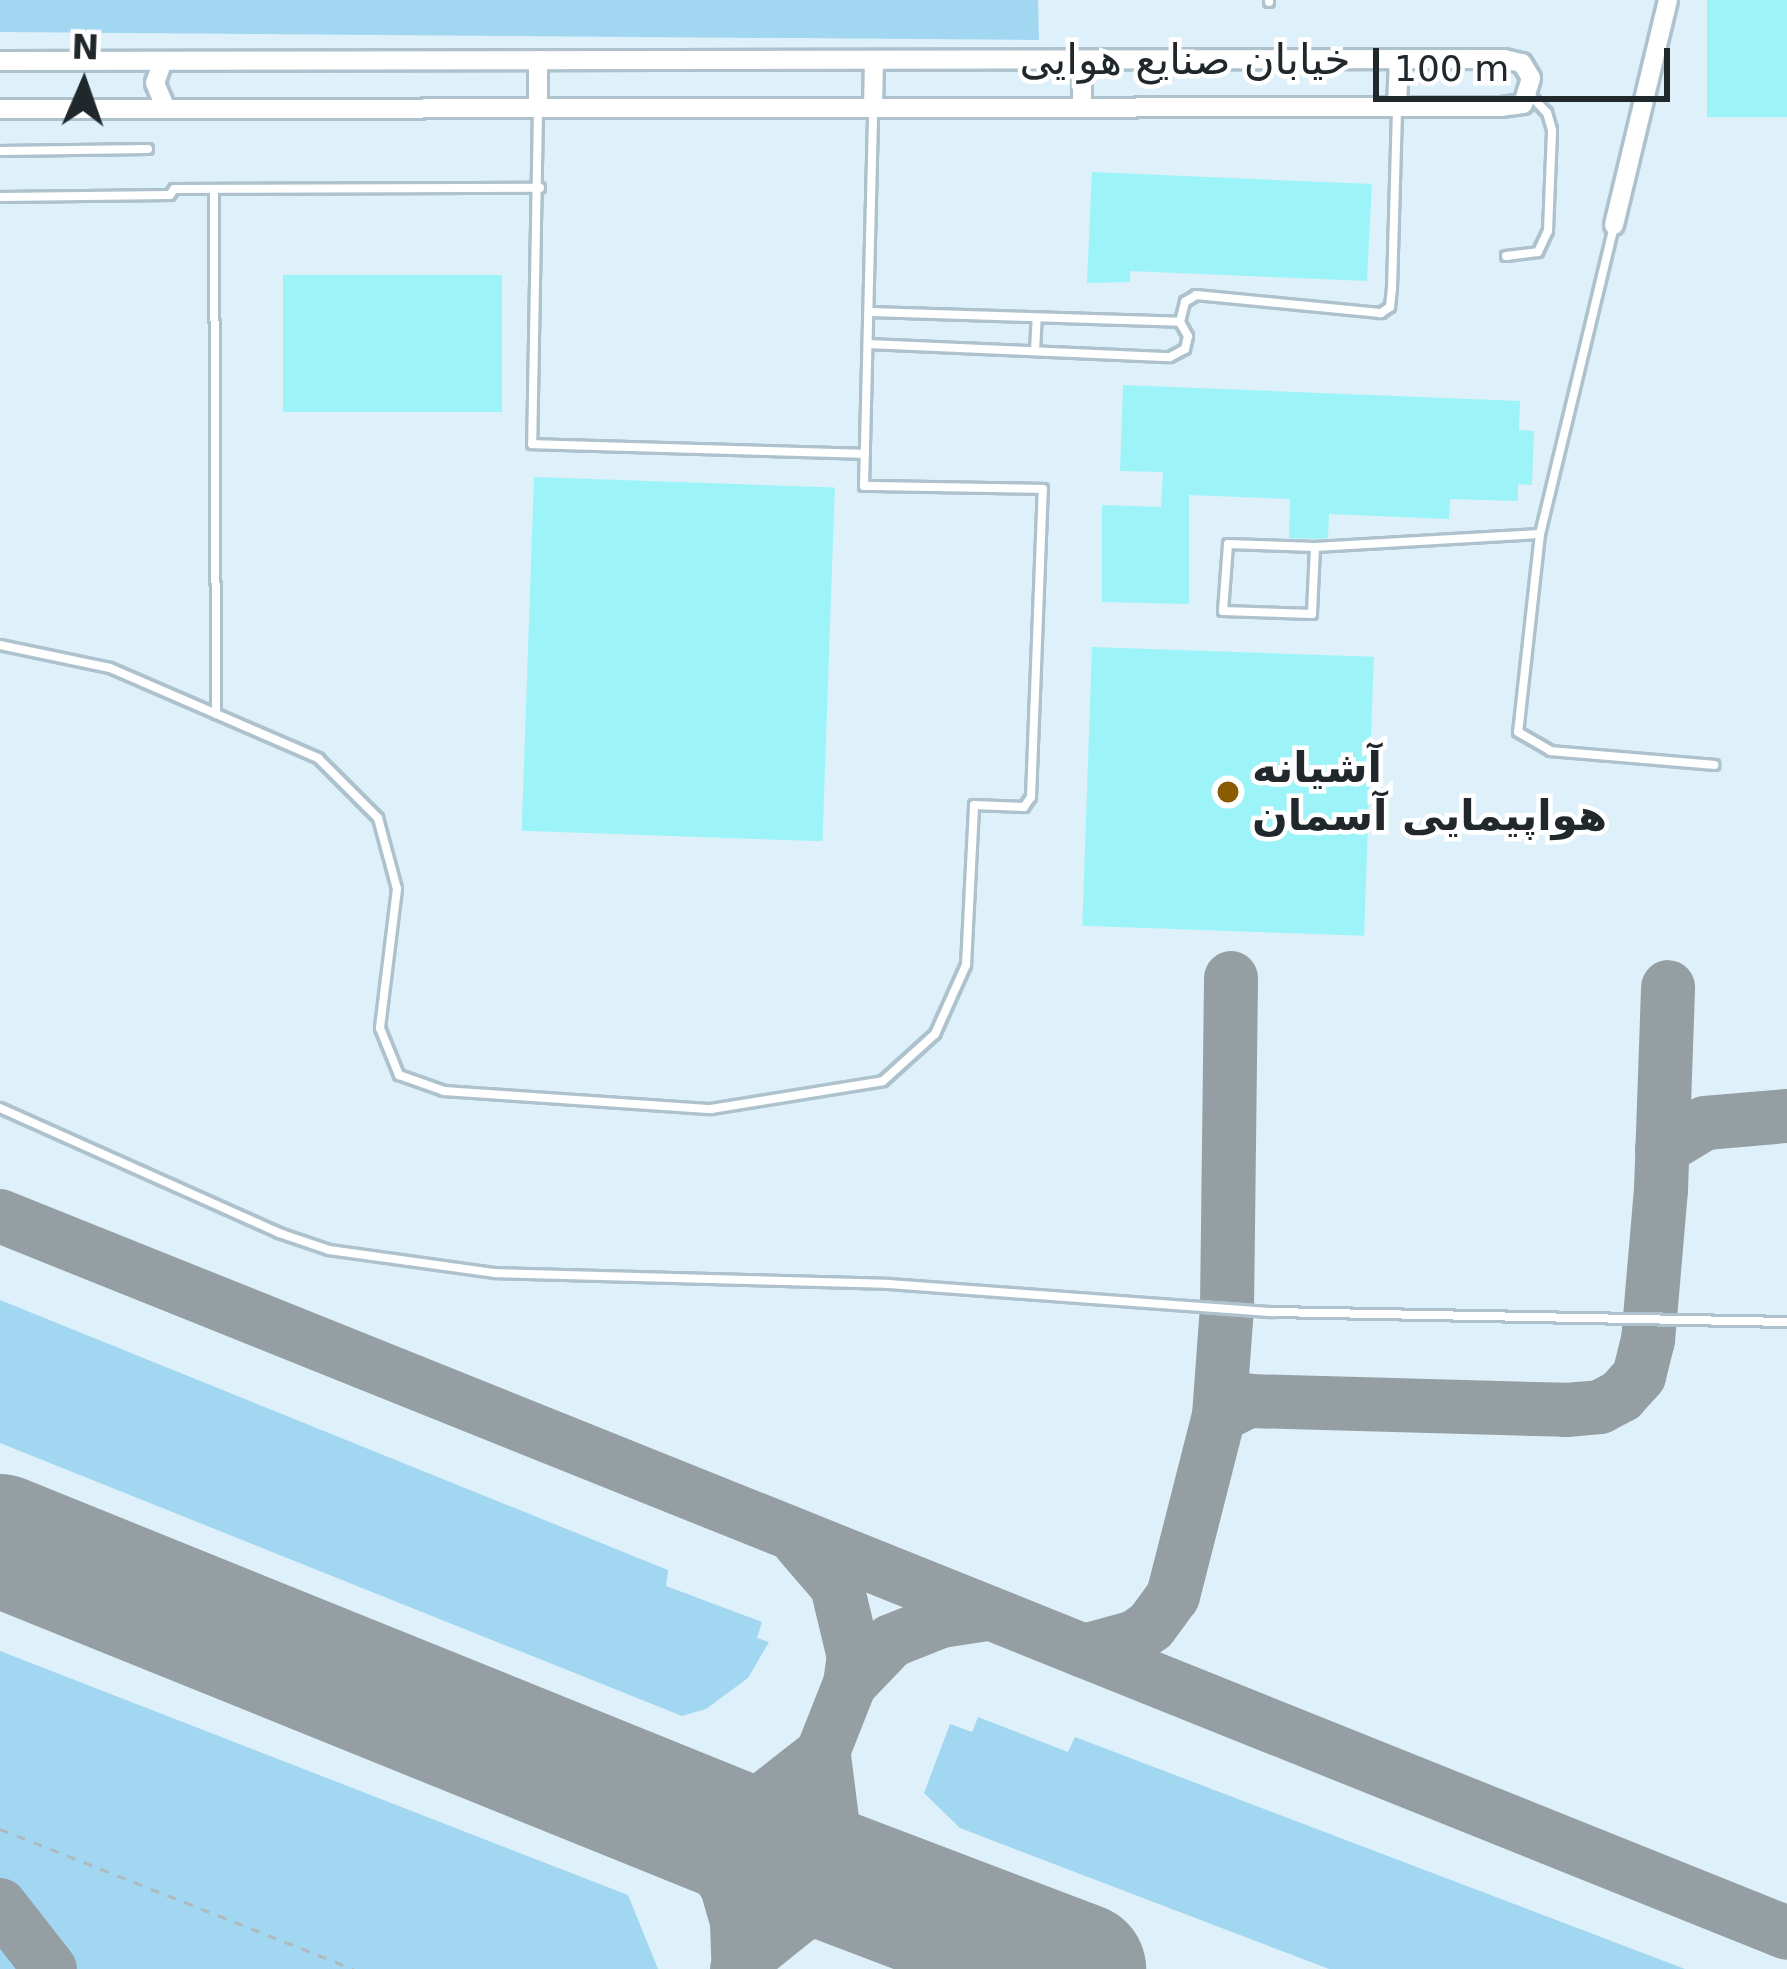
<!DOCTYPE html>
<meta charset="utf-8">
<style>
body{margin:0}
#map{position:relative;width:1787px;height:1969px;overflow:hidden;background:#f1faff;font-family:"DejaVu Sans",Vazirmatn,sans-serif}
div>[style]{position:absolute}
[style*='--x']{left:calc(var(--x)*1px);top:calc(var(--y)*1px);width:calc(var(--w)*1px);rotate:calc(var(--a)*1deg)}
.built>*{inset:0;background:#def0f9;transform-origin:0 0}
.green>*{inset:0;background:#a2d7f2}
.taxiway>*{height:54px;margin:-27px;padding:0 27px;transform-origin:27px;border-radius:27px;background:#959ea2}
.runway>*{height:132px;margin:-66px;padding:0 66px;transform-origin:66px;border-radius:66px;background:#959ea2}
.building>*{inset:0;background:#9df4f8;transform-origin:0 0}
.path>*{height:3px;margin-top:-1.5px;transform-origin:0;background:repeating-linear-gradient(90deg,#b0b9bd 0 9px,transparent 0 18px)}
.roads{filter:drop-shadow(3px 0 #adc2cd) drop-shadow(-3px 0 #adc2cd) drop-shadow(0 3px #adc2cd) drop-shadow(0 -3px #adc2cd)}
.service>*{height:8px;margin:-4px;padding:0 4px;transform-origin:4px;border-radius:4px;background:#fff}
.tertiary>*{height:18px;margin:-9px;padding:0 9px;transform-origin:9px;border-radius:9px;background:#fff}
.dots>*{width:33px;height:33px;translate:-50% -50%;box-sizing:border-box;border:6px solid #fff;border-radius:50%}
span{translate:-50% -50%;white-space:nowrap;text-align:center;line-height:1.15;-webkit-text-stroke:9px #fff;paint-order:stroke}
.street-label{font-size:42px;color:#20282c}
.poi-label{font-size:42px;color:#20282c;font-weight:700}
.left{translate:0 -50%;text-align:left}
.north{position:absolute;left:24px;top:24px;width:120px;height:120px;-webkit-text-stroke:9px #fff;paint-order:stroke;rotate:2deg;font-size:33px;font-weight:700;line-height:48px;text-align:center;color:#20282c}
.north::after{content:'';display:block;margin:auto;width:42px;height:54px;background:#20282c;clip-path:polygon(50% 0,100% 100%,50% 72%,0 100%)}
.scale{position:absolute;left:1373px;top:48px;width:297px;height:54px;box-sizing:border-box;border:6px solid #20282c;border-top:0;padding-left:15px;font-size:36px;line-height:42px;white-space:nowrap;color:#20282c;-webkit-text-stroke:9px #fff;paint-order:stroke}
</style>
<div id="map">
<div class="built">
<i style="left:0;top:0;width:1787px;height:1969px"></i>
</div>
<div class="green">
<i style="clip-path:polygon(0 0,1038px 0,1039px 40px,0 32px)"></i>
<i style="clip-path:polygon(0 1300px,668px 1570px,666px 1586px,762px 1622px,757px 1638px,769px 1642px,748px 1678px,706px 1709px,682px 1716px,0 1443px)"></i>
<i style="clip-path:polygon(0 1651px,628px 1895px,658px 1969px,0 1969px)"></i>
<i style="clip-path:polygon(978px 1717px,1068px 1752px,1075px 1737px,1685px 1969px,1329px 1969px,960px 1828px,924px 1793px,950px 1724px,972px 1732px)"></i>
</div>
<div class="taxiway">
<i style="--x:1662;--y:1149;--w:50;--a:-31.2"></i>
<i style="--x:1705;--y:1123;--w:82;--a:-4.9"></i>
<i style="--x:0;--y:1216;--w:1925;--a:21.86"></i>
<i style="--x:1219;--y:1416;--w:108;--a:-85.8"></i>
<i style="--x:1227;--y:1308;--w:330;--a:-89.3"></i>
<i style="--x:1084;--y:1651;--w:53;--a:-15.4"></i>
<i style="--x:1135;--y:1637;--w:19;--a:-35"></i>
<i style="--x:1151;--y:1626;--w:37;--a:-54"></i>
<i style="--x:1173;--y:1596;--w:186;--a:-75.7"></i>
<i style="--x:1219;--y:1416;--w:34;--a:-27"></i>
<i style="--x:1249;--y:1401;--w:317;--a:1.6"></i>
<i style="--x:1566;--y:1410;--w:34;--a:-5"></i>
<i style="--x:1600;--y:1407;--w:24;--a:-28"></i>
<i style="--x:1621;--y:1396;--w:27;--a:-48"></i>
<i style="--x:1639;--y:1376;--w:36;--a:-76"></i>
<i style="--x:1648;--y:1341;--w:152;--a:-85.1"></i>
<i style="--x:1661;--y:1190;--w:203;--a:-88"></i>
<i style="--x:850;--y:1684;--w:59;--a:-46.4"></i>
<i style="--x:891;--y:1641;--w:54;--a:-21.8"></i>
<i style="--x:941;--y:1621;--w:46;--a:-8.8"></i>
<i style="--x:824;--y:1756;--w:72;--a:82.8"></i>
<i style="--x:833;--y:1827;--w:75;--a:55.9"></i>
<i style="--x:660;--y:1805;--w:50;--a:44.2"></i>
<i style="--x:696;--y:1840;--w:56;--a:56.6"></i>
<i style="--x:727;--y:1887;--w:37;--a:74"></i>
<i style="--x:737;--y:1923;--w:35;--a:88"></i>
<i style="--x:686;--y:1816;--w:69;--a:-7.5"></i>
<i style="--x:754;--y:1807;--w:81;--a:-38"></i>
<i style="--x:0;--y:1905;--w:81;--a:52"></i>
<i style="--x:744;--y:1961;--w:73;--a:-38.9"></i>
<i style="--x:801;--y:1915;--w:33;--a:-16"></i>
<i style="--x:833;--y:1906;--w:91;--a:0.6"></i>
<i style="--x:737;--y:1969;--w:307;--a:-68.4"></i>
<i style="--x:850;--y:1684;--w:27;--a:-82"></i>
<i style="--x:854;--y:1657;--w:73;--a:-103.5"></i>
<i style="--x:837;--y:1586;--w:58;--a:-130.8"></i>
</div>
<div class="runway">
<i style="--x:0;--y:1540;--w:843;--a:22"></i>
<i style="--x:782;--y:1856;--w:319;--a:20.8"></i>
</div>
<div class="building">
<i style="left:1707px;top:0;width:80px;height:117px"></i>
<i style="clip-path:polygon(1092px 172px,1372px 184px,1367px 281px,1130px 271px,1130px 282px,1087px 283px)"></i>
<i style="left:283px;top:275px;width:219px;height:137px"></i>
<i style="clip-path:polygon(1123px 385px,1520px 401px,1519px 430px,1534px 431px,1532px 485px,1518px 484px,1518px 501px,1450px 499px,1449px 519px,1329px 514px,1328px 538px,1315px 539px,1289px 538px,1290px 499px,1189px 495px,1189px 604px,1102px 602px,1102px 505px,1161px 507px,1163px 472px,1120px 471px)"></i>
<i style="left:534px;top:477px;width:301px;height:354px;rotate:2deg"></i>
<i style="left:1092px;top:647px;width:282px;height:279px;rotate:2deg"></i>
</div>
<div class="path">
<i style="--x:0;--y:1829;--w:380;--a:21.6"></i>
</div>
<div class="roads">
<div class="service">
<i style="--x:1269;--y:0;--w:2;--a:90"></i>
<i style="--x:538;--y:110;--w:334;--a:91"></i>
<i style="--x:532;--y:444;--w:333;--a:1.7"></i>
<i style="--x:0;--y:151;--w:148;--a:-0.8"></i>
<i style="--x:214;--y:189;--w:525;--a:89.78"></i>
<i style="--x:0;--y:197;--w:170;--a:-0.7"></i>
<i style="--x:170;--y:195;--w:7;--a:-56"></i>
<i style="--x:174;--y:189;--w:366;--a:-0.2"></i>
<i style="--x:1614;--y:226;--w:317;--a:103.5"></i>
<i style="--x:1540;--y:534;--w:199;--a:96.3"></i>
<i style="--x:1518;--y:732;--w:38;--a:30"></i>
<i style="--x:1551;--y:751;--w:164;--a:4.9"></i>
<i style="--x:1506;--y:256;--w:32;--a:-7"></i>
<i style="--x:1538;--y:252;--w:23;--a:-65"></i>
<i style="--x:1548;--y:231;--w:101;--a:-87.7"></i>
<i style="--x:1552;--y:130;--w:18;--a:-106"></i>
<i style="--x:1547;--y:113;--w:25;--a:-133"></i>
<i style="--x:870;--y:312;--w:310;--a:1.8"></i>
<i style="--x:868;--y:344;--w:302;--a:2.5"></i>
<i style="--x:1170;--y:357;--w:17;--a:-28"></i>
<i style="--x:1185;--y:349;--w:13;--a:-77"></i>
<i style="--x:1188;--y:336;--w:16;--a:-120"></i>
<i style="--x:1180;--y:322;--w:21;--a:-76"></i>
<i style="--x:1185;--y:302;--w:13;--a:-32"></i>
<i style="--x:1196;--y:295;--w:186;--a:5.6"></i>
<i style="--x:1381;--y:313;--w:11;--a:-34"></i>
<i style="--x:1390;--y:307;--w:18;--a:-84"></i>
<i style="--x:1392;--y:289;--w:181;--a:-88.4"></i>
<i style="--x:1035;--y:351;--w:33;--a:-87"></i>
<i style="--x:1315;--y:547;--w:67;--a:92.6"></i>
<i style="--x:1312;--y:614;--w:89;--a:-178.1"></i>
<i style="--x:1223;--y:611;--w:67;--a:-85.7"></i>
<i style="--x:1228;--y:544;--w:87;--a:2"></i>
<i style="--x:1315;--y:547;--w:225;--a:-3.3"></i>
<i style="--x:0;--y:645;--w:112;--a:11.8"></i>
<i style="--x:110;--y:668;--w:227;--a:23.4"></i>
<i style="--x:318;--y:758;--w:85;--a:45"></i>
<i style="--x:378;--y:818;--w:73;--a:75"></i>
<i style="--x:397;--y:889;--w:140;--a:97"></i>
<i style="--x:380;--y:1028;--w:51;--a:68"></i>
<i style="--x:399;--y:1075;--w:48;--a:19.6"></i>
<i style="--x:444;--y:1091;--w:268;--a:3.9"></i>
<i style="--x:711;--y:1109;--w:174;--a:-9.2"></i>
<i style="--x:883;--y:1081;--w:70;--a:-42.1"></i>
<i style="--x:935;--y:1034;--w:76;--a:-65.8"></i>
<i style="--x:966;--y:965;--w:160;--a:-87.1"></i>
<i style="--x:974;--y:805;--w:50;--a:2.3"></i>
<i style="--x:1024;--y:807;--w:12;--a:-55"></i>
<i style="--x:1031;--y:797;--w:308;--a:-87.8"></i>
<i style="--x:1043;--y:489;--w:179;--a:-179"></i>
<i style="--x:864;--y:486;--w:377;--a:-88.6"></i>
<i style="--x:0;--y:1108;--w:306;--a:24.1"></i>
<i style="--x:279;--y:1233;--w:53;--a:18.8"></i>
<i style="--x:329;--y:1250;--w:168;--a:7.9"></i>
<i style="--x:495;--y:1273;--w:394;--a:1.6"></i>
<i style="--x:889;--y:1284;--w:384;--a:4.2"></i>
<i style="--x:1272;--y:1312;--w:515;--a:1.11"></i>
</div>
<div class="tertiary">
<i style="--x:538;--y:60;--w:49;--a:90"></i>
<i style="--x:0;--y:61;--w:1504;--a:-0.08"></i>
<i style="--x:1504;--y:59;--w:18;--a:13"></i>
<i style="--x:1522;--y:63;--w:17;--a:59"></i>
<i style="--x:1531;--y:78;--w:27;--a:107"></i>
<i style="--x:1523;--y:104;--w:21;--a:172"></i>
<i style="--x:1502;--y:107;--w:1502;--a:179.92"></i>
<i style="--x:163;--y:61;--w:23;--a:110"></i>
<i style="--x:155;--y:83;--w:28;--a:67"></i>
<i style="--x:1397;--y:107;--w:48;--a:-87.6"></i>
<i style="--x:873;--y:108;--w:48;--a:-88.8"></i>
<i style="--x:1082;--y:108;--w:48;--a:-90"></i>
<i style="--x:1614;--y:225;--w:231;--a:-76.5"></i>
</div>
</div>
<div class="dots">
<i style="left:1228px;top:792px;background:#8a5b00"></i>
</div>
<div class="street-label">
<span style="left:1185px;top:60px">خیابان صنایع هوایی</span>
</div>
<div class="poi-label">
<span class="left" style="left:1252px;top:792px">آشیانه<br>هواپیمایی آسمان</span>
</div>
<div class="north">N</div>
<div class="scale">100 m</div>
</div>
